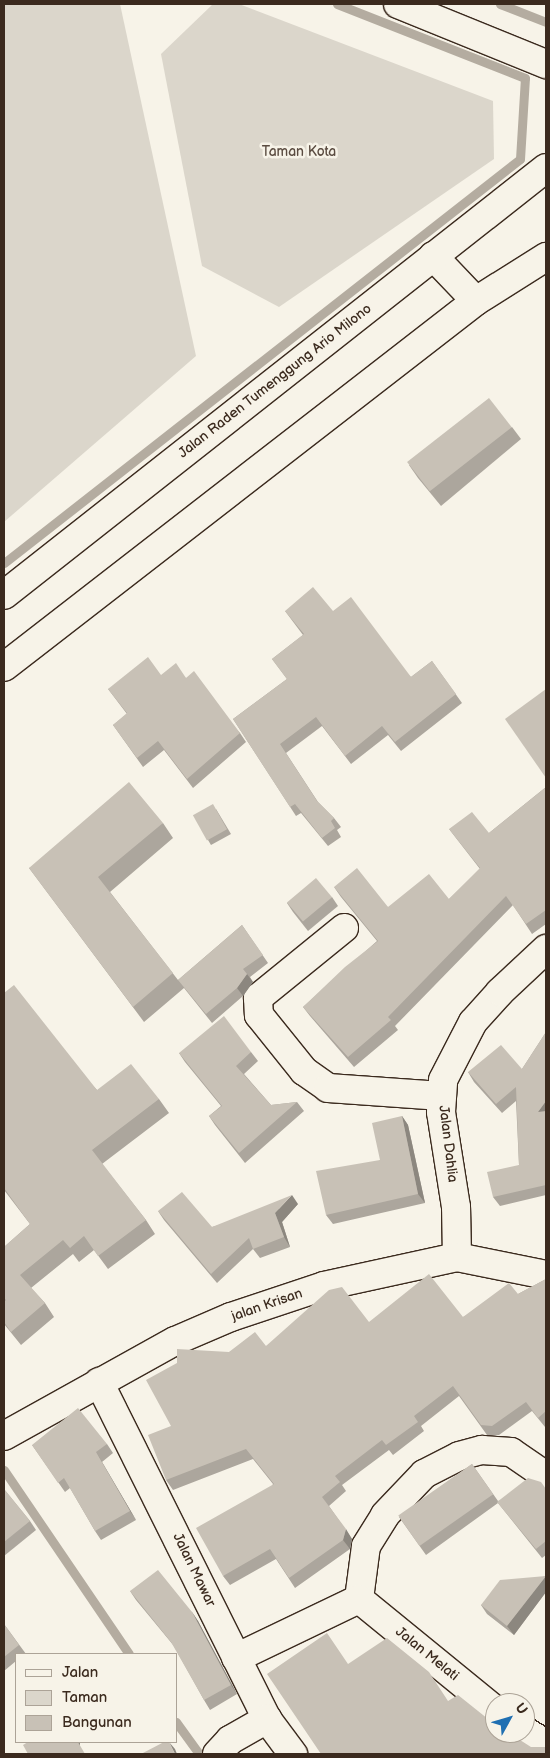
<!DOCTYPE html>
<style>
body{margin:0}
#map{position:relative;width:550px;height:1758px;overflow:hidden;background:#f7f3e8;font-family:"Balsamiq Sans",sans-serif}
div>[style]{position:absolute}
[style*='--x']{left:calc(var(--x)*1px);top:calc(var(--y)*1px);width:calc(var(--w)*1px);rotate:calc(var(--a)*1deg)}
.green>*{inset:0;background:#dbd6cb}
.stream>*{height:9px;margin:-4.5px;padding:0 4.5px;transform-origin:4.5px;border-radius:4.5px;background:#b4aca0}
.roads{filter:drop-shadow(1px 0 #3b2a1e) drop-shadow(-1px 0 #3b2a1e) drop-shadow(0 1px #3b2a1e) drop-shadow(0 -1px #3b2a1e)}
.minor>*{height:28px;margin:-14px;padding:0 14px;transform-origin:14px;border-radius:14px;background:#f7f3e8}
.major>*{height:28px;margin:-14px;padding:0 14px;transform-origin:14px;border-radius:14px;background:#f7f3e8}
.highway>*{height:28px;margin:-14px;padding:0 14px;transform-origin:14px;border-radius:14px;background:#f7f3e8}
.wall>*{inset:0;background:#aca69d}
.shaded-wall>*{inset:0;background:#8c877f;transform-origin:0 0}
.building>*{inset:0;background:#c8c1b6;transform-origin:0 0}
span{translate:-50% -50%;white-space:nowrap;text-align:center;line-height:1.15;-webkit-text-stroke:5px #f7f3e8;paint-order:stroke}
.park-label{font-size:14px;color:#5b4c41}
.street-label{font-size:14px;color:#3b2a1e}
.frame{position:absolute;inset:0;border:5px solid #3b2a1e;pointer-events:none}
.legend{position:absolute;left:15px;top:1653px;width:162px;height:90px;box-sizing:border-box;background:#f7f3e8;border:1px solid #aca397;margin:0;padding:6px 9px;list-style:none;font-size:15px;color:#3b2a1e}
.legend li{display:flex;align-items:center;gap:10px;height:25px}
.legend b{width:25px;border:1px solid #aca397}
.north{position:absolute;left:485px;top:1693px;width:50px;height:50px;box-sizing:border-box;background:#f7f3e8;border:1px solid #aca397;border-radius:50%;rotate:51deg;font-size:14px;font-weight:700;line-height:20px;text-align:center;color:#3b2a1e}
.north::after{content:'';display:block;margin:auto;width:18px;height:22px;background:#1f6fb2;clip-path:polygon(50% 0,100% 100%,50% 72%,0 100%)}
</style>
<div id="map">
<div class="green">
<i style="clip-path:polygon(4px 4px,120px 4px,196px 356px,4px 522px)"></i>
<i style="clip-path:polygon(213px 4px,239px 4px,493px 101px,494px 159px,279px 307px,202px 266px,161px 54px)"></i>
</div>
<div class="stream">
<i style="--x:500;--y:4;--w:49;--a:21.4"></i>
<i style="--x:4;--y:563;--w:655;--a:-38.06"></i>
<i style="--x:520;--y:159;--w:81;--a:-86.5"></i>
<i style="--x:525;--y:78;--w:202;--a:-158.5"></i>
<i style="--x:4;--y:1470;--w:222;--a:55.8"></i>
<i style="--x:176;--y:1722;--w:39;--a:54"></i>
</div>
<div class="roads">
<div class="minor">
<i style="--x:344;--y:928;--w:111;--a:140.9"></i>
<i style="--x:258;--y:998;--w:17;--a:87"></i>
<i style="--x:259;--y:1015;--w:72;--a:51.2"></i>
<i style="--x:304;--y:1071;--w:29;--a:35"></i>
<i style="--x:328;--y:1088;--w:114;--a:4"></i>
<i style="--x:457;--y:1257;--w:50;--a:-91.1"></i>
<i style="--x:456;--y:1207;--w:96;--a:-99"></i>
<i style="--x:441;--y:1112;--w:32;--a:-86"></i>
<i style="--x:443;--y:1080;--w:65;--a:-62.7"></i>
<i style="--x:473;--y:1022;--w:40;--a:-48"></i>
<i style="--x:500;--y:992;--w:63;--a:-43.1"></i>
<i style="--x:99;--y:1382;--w:377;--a:63.5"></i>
<i style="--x:267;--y:1719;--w:44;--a:53.4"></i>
<i style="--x:4;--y:1436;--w:196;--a:-29.1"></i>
<i style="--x:175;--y:1341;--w:61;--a:-23.2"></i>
<i style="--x:231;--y:1317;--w:98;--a:-18.4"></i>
<i style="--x:324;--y:1286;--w:136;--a:-12.3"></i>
<i style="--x:457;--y:1257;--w:91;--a:11.4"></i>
<i style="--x:359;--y:1599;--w:53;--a:-82.5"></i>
<i style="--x:366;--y:1546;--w:36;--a:-58"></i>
<i style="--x:385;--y:1515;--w:57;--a:-46.4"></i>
<i style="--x:424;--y:1474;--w:39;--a:-27"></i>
<i style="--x:459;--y:1456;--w:24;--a:-15"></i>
<i style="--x:482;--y:1450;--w:29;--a:4"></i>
<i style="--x:511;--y:1452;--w:42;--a:34.4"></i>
<i style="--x:236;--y:1658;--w:136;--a:-25.6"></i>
<i style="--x:359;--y:1599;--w:176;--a:39.2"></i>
<i style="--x:525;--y:1731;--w:25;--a:32"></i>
<i style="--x:217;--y:1754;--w:19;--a:-47"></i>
<i style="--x:230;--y:1740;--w:43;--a:-29.6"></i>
</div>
<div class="major">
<i style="--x:398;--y:4;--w:160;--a:22.1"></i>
</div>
<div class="highway">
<i style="--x:433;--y:256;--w:62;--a:46.3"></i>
<i style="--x:4;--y:595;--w:690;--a:-38.23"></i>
<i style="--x:4;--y:667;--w:597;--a:-37.79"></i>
<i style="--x:476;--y:301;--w:83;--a:-32.2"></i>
</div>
</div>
<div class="wall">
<i style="clip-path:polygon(512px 427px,521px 439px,441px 506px,418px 478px,409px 465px)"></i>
<i style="clip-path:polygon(285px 611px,333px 611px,411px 677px,432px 661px,462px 703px,401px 751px,388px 735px,351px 764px,322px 726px,286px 753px,318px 802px,334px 818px,341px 827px,337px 830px,341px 837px,328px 846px,301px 813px,296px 816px,233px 719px,287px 679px,272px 659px,303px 635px)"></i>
<i style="clip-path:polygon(161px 675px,187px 678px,240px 733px,246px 742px,193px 788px,164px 750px,143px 767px,113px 725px,127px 714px,108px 689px)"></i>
<i style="clip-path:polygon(546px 787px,546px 924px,532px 934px,513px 905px,395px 1026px,398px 1030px,354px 1067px,310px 1016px,303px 1007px,377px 941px,341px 897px,334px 887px,388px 907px,449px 899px,480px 869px,449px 829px,489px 833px)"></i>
<i style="clip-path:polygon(216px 809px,231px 834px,211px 845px,208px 840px)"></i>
<i style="clip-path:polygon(163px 823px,173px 838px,110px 892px,178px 980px,242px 925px,268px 963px,250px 977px,253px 982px,243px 996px,212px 1023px,184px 988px,144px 1022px,29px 868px)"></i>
<i style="clip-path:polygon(332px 897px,338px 906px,308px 931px,293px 912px,287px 903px)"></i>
<i style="clip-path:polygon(4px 993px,97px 1090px,159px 1099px,169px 1113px,102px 1164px,146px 1220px,155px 1234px,108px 1269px,94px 1250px,79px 1262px,73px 1254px,31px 1288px,45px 1303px,54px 1317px,21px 1345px,4px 1324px,4px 1302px,5px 1301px,4px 1298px,4px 1247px,30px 1224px,4px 1190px)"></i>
<i style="clip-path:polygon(546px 1032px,546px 1195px,500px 1206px,493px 1197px,519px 1165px,516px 1101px,502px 1113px,474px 1082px,468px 1072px,522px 1069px)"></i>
<i style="clip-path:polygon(251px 1052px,258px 1061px,244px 1074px,271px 1105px,297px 1102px,304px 1111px,245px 1163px,215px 1125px,209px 1116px,221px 1106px,185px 1062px,179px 1053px)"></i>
<i style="clip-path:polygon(402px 1116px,408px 1125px,425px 1203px,333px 1224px,326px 1215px,380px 1160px)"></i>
<i style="clip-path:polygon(298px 1204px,282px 1222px,290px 1247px,260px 1258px,253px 1249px,217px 1283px,164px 1220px,158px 1211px,212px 1227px)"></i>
<i style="clip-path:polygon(546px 1279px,546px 1426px,545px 1427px,532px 1411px,499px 1435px,487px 1435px,459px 1396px,421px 1426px,424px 1431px,393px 1455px,389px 1450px,342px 1485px,346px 1491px,329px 1506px,352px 1539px,350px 1549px,295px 1588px,276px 1559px,230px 1585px,223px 1576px,273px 1484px,253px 1459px,173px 1490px,166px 1480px,171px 1426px,229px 1352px,266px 1346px,369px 1322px,463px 1317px,518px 1294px)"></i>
<i style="clip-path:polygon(107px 1444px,113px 1453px,102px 1462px,136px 1520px,101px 1540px,95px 1531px,70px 1488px,65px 1492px,32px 1445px)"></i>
<i style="clip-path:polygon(472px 1464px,498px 1501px,546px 1489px,546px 1555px,542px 1558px,498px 1503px,426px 1555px,399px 1517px)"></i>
<i style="clip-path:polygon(4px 1489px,30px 1521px,36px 1530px,4px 1556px)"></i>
<i style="clip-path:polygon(546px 1570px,546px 1592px,514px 1635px,487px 1614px,481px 1605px,545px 1576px)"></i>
<i style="clip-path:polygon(130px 1591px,192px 1612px,198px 1621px,237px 1694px,210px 1710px,204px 1700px,174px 1646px,136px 1600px)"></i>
<i style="clip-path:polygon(4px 1624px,26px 1654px,16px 1654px,16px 1661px,4px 1671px)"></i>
</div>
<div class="shaded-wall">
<i style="clip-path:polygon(247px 974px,253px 982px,243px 996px,237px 988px)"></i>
<i style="clip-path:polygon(546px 1101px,546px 1118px,538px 1112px)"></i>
<i style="clip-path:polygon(402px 1116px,408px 1125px,425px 1203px,418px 1194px)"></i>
<i style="clip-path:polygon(292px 1195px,298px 1204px,282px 1222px,290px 1247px,284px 1237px,275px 1213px)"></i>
<i style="clip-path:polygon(96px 1452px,102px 1462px,136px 1520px,130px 1511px)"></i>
<i style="clip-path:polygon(346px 1529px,352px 1539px,350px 1549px,343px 1540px)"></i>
<i style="clip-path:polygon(546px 1576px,546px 1592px,514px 1635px,507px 1626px)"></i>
<i style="clip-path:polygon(192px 1612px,198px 1621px,237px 1694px,231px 1685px)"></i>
<i style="left:78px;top:1742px;width:2px;height:14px"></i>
<i style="clip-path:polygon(169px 1742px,175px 1749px,177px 1754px,175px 1754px)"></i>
</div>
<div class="building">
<i style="left:489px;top:398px;width:37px;height:104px;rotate:52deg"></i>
<i style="clip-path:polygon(313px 587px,333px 611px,351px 597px,411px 677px,432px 661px,456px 694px,395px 742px,382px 726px,345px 756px,316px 717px,280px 744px,317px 801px,334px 818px,331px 821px,335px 828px,322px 838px,295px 804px,290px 807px,233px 719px,287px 679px,272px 659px,304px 634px,285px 611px)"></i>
<i style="clip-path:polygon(148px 657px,161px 675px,176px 663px,186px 678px,194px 671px,240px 733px,187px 779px,158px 741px,137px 758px,113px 725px,127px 713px,108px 689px)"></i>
<i style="clip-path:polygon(546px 689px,546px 778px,505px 719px)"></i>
<i style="clip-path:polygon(129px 782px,163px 823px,98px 877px,173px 973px,133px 1007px,29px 868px)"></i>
<i style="clip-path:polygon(546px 787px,546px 898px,545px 899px,546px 901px,546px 910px,526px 924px,506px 896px,388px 1017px,391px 1020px,348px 1057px,303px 1007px,345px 967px,378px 941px,334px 887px,357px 868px,388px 907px,429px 874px,449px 899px,480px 868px,449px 829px,472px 812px,489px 833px)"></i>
<i style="left:213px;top:804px;width:29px;height:23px;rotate:61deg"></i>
<i style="left:316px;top:878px;width:25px;height:38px;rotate:50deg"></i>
<i style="clip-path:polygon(242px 925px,263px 955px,243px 969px,247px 974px,237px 988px,206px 1014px,178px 980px)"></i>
<i style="clip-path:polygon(14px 985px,97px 1090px,131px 1064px,159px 1099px,92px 1150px,146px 1220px,98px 1256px,84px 1236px,70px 1248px,63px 1240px,20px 1275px,45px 1303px,11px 1332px,4px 1322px,4px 1302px,6px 1300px,4px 1298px,4px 1247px,30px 1224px,4px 1188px,4px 993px)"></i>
<i style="clip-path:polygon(224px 1016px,251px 1052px,236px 1066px,271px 1105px,297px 1102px,239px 1153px,209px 1116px,222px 1106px,179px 1053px)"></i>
<i style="clip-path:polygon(546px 1032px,546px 1101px,538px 1112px,546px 1111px,546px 1185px,493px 1197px,487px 1172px,519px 1165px,516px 1087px,496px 1104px,468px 1072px,501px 1045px,522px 1069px)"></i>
<i style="clip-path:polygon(402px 1116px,418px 1194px,326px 1215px,316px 1171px,380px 1160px,372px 1123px)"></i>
<i style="clip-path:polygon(182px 1192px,212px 1227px,292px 1195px,275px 1213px,284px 1237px,253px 1249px,249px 1238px,211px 1274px,158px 1211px)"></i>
<i style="clip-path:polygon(429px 1274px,463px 1317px,509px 1283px,518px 1294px,546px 1279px,546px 1411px,538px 1418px,526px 1402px,492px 1426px,481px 1425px,453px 1386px,414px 1416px,418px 1422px,386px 1445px,382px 1440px,335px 1476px,340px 1482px,322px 1497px,346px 1529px,343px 1540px,289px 1578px,270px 1549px,223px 1576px,196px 1528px,274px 1484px,246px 1449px,166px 1480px,148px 1435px,171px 1426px,146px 1380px,177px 1363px,177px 1349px,229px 1352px,255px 1332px,266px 1346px,329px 1290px,342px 1287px,369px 1322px)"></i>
<i style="clip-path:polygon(78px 1408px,107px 1444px,96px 1452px,130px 1511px,95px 1531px,64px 1478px,58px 1483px,32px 1445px)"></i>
<i style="left:472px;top:1464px;width:37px;height:90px;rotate:55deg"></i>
<i style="clip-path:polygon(528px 1478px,541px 1482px,546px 1489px,546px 1541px,536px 1549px,497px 1502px)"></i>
<i style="clip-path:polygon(4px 1489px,30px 1521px,4px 1542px)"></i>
<i style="clip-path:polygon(158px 1570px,192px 1612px,231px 1685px,204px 1700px,171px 1642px,130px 1591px)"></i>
<i style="clip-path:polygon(545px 1570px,546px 1570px,546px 1583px)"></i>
<i style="clip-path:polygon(546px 1576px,507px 1626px,481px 1605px,500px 1580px)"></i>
<i style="clip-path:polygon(4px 1624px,19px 1645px,4px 1657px)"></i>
<i style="clip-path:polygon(327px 1633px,348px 1664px,387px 1638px,429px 1672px,448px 1701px,458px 1695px,488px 1719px,495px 1714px,495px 1733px,509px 1733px,531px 1747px,546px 1747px,546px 1754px,321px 1754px,267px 1674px)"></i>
<i style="clip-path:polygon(28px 1742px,78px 1742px,85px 1754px,28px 1754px,23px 1745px)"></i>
<i style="clip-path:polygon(164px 1742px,169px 1742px,175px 1754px,141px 1754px)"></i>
</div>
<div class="park-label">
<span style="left:299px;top:152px">Taman Kota</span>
</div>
<div class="street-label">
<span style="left:275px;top:381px;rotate:-38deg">Jalan Raden Tumenggung Ario Milono</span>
<span style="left:448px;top:1144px;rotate:83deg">Jalan Dahlia</span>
<span style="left:267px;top:1305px;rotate:-19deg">jalan Krisan</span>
<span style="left:194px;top:1570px;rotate:64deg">Jalan Mawar</span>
<span style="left:427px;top:1654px;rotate:39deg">Jalan Melati</span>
</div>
<div class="frame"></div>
<ul class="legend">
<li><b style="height:6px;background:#f7f3e8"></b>Jalan</li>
<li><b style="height:14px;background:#dbd6cb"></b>Taman</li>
<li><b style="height:14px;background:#c8c1b6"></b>Bangunan</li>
</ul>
<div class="north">U</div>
</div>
